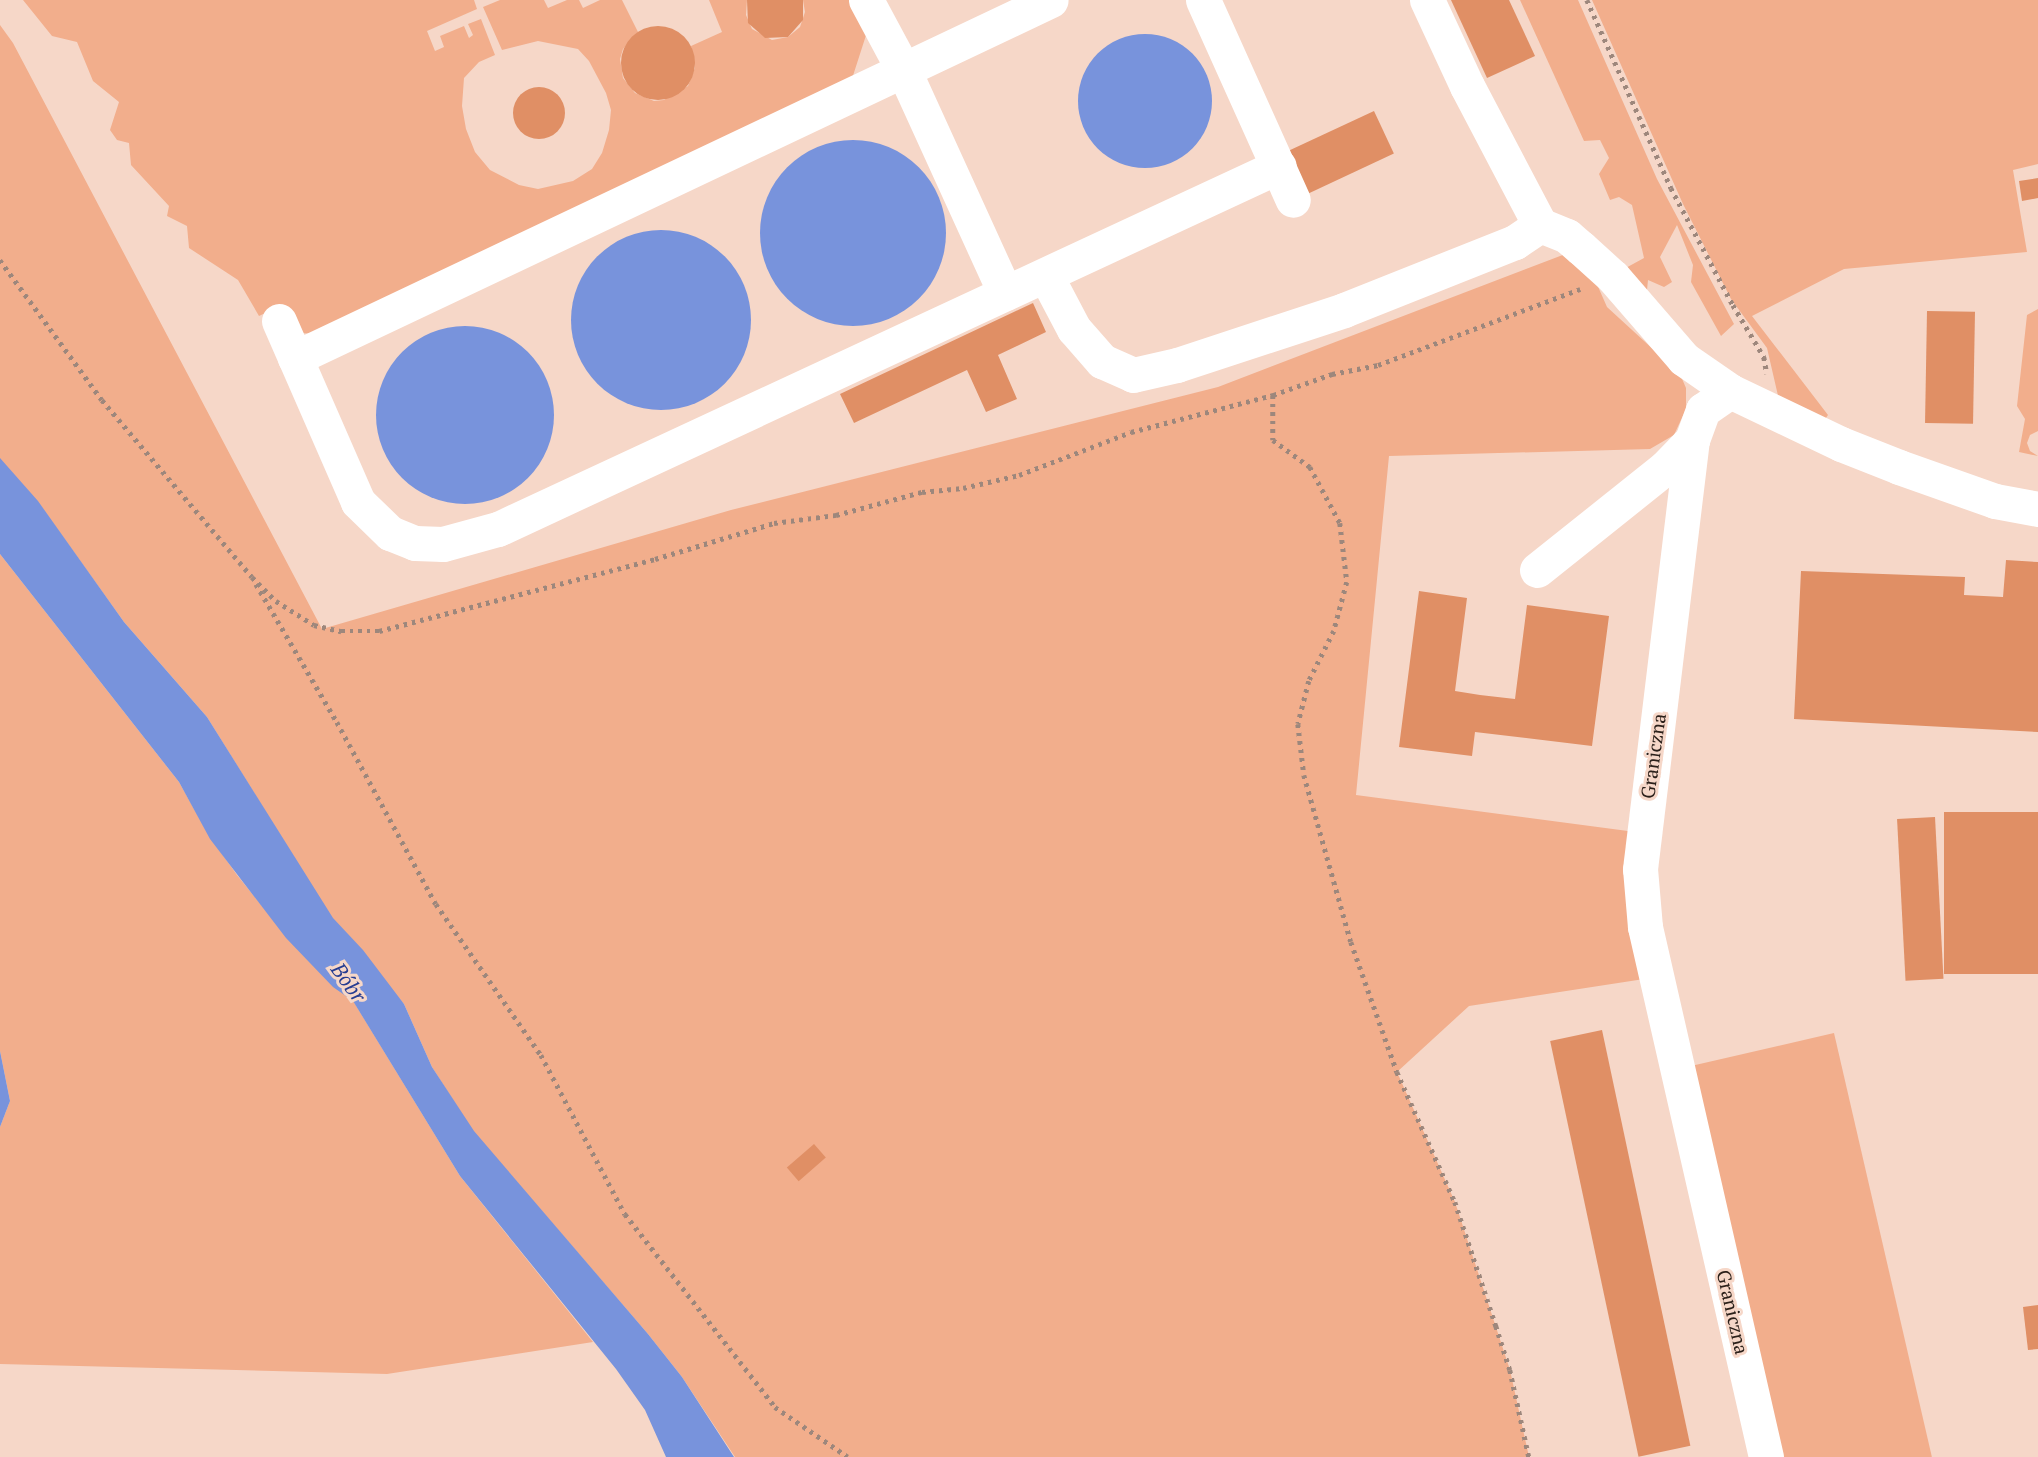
<!DOCTYPE html>
<meta charset="utf-8">
<style>
body{margin:0}
#map{position:relative;width:2038px;height:1457px;overflow:hidden;background:#f6d7c8;font-family:"PT Serif",serif}
div>[style]{position:absolute}
[style*='--x']{left:calc(var(--x)*1px);top:calc(var(--y)*1px);width:calc(var(--w)*1px);rotate:calc(var(--a)*1deg)}
.green>*{inset:0;background:#f2ae8c;transform-origin:0 0}
.water>*{inset:0;background:#7893dc}
.round{border-radius:50%}
.building>*{inset:0;background:#e08f65;transform-origin:0 0}
.path>*{height:4.5px;margin-top:-2.25px;transform-origin:0;background:repeating-linear-gradient(90deg,#9d877c 0 3.5px,transparent 0 8.5px)}
.minor>*{height:35px;margin:-17.5px;padding:0 17.5px;transform-origin:17.5px;border-radius:17.5px;background:#fff}
span{translate:-50% -50%;white-space:nowrap;text-align:center;line-height:1.15;-webkit-text-stroke:6px #f6d7c8;paint-order:stroke}
.street-label{font-size:19px;color:#2b201a}
.water-label{font-size:21px;color:#263c91;font-style:italic}
</style>
<div id="map">
<div class="green">
<i style="clip-path:polygon(23px 0,474px 0,477px 9px,427px 31px,435px 51px,444px 47px,440px 36px,464px 26px,469px 38px,473px 35px,468px 24px,481px 19px,495px 55px,479px 62px,464px 78px,462px 106px,466px 129px,475px 152px,490px 170px,519px 185px,538px 189px,573px 181px,592px 169px,602px 153px,609px 130px,611px 110px,606px 93px,589px 61px,578px 49px,538px 41px,502px 50px,483px 7px,500px 0,544px 0,548px 8px,567px 0,579px 0,583px 8px,600px 0,622px 0,638px 32px,623px 49px,620px 59px,623px 78px,635px 93px,654px 101px,664px 100px,688px 86px,695px 68px,691px 46px,722px 32px,709px 0,747px 0,746px 15px,752px 29px,772px 40px,788px 37px,800px 27px,805px 12px,803px 0,856px 0,869px 26px,850px 85px,326px 334px,297px 333px,278px 307px,259px 316px,238px 280px,189px 248px,187px 226px,167px 216px,169px 206px,131px 165px,129px 143px,117px 140px,110px 130px,119px 102px,93px 81px,77px 42px,52px 36px)"></i>
<i style="clip-path:polygon(1520px 0,1578px 0,1657px 179px,1734px 324px,1721px 336px,1691px 282px,1693px 265px,1677px 225px,1660px 257px,1672px 282px,1664px 287px,1648px 280px,1646px 300px,1622px 270px,1644px 258px,1632px 205px,1619px 197px,1610px 200px,1599px 174px,1609px 158px,1600px 140px,1584px 141px)"></i>
<i style="clip-path:polygon(1592px 0,2038px 0,2038px 164px,2013px 170px,2027px 252px,1844px 269px,1752px 316px,1828px 415px,1823px 422px,1779px 400px,1767px 348px,1731px 299px,1683px 204px)"></i>
<i style="clip-path:polygon(0 25px,13px 43px,322px 629px,731px 510px,1218px 387px,1581px 248px,1607px 307px,1680px 374px,1686px 388px,1686px 409px,1674px 435px,1650px 449px,1389px 456px,1356px 795px,1643px 833px,1657px 977px,1469px 1006px,1397px 1072px,1455px 1202px,1510px 1370px,1529px 1457px,735px 1457px,682px 1377px,648px 1334px,472px 1130px,432px 1067px,404px 1004px,333px 920px,207px 717px,124px 622px,38px 502px,0 459px)"></i>
<i style="clip-path:polygon(2038px 309px,2038px 431px,2030px 435px,2027px 443px,2030px 451px,2038px 456px,2019px 452px,2025px 419px,2017px 406px,2027px 315px)"></i>
<i style="clip-path:polygon(0 554px,179px 782px,208px 834px,237px 875px,287px 937px,352px 999px,460px 1176px,593px 1342px,387px 1374px,0 1364px,0 1127px,10px 1101px,0 1051px)"></i>
<i style="left:1834px;top:1033px;width:435px;height:159px;rotate:77deg"></i>
</div>
<div class="water">
<i class="round" style="left:1078px;top:34px;width:134px;height:134px"></i>
<i class="round" style="left:760px;top:140px;width:186px;height:186px"></i>
<i class="round" style="left:571px;top:230px;width:180px;height:180px"></i>
<i class="round" style="left:376px;top:326px;width:178px;height:178px"></i>
<i style="clip-path:polygon(0 458px,38px 501px,124px 622px,207px 717px,333px 918px,363px 950px,404px 1004px,432px 1067px,474px 1131px,648px 1334px,682px 1377px,734px 1457px,666px 1457px,645px 1410px,616px 1369px,460px 1176px,353px 1001px,333px 987px,286px 938px,210px 839px,179px 782px,0 554px)"></i>
<i style="clip-path:polygon(0 1051px,10px 1101px,0 1127px)"></i>
</div>
<div class="building">
<i style="clip-path:polygon(747px 0,803px 0,803px 20px,788px 37px,765px 38px,748px 23px)"></i>
<i style="clip-path:polygon(1451px 0,1509px 0,1535px 56px,1487px 78px)"></i>
<i class="round" style="left:621px;top:26px;width:74px;height:74px"></i>
<i class="round" style="left:513px;top:87px;width:52px;height:52px"></i>
<i style="left:1374px;top:111px;width:47px;height:96px;rotate:65deg"></i>
<i style="clip-path:polygon(2038px 178px,2038px 198px,2022px 201px,2019px 181px)"></i>
<i style="clip-path:polygon(1033px 303px,1046px 332px,998px 355px,1017px 399px,986px 412px,967px 370px,854px 423px,840px 394px)"></i>
<i style="left:1927px;top:311px;width:48px;height:112px;rotate:1deg"></i>
<i style="clip-path:polygon(2006px 560px,2038px 562px,2038px 732px,1794px 719px,1801px 571px,1965px 577px,1964px 595px,2003px 597px)"></i>
<i style="clip-path:polygon(1419px 591px,1467px 598px,1455px 691px,1480px 695px,1515px 699px,1527px 605px,1609px 616px,1592px 746px,1475px 732px,1472px 756px,1399px 747px)"></i>
<i style="left:2038px;top:812px;width:162px;height:94px;rotate:90deg"></i>
<i style="left:1935px;top:817px;width:162px;height:38px;rotate:87deg"></i>
<i style="left:1602px;top:1030px;width:425px;height:53px;rotate:78deg"></i>
<i style="left:814px;top:1144px;width:18px;height:36px;rotate:49deg"></i>
<i style="clip-path:polygon(2038px 1305px,2038px 1349px,2028px 1350px,2023px 1307px)"></i>
</div>
<div class="path">
<i style="--x:1587;--y:0;--w:206;--a:65.9"></i>
<i style="--x:1671;--y:188;--w:132;--a:62.1"></i>
<i style="--x:1733;--y:305;--w:61;--a:59.2"></i>
<i style="--x:1764;--y:357;--w:17;--a:80"></i>
<i style="--x:0;--y:260;--w:173;--a:53.9"></i>
<i style="--x:102;--y:400;--w:232;--a:49.7"></i>
<i style="--x:252;--y:577;--w:34;--a:45"></i>
<i style="--x:276;--y:601;--w:45;--a:32.3"></i>
<i style="--x:314;--y:625;--w:28;--a:13"></i>
<i style="--x:341;--y:631;--w:38;--a:0"></i>
<i style="--x:379;--y:631;--w:285;--a:-14.6"></i>
<i style="--x:655;--y:559;--w:124;--a:-16.8"></i>
<i style="--x:774;--y:523;--w:63;--a:-7.4"></i>
<i style="--x:836;--y:515;--w:89;--a:-15"></i>
<i style="--x:922;--y:492;--w:41;--a:-5.6"></i>
<i style="--x:963;--y:488;--w:57;--a:-13.1"></i>
<i style="--x:1019;--y:475;--w:120;--a:-21"></i>
<i style="--x:1131;--y:432;--w:147;--a:-14.6"></i>
<i style="--x:1273;--y:395;--w:63;--a:-19.6"></i>
<i style="--x:1332;--y:374;--w:47;--a:-11.1"></i>
<i style="--x:1378;--y:365;--w:216;--a:-20.6"></i>
<i style="--x:1273;--y:395;--w:45;--a:90"></i>
<i style="--x:1273;--y:440;--w:46;--a:36.1"></i>
<i style="--x:1310;--y:467;--w:64;--a:61.8"></i>
<i style="--x:1340;--y:523;--w:59;--a:83.2"></i>
<i style="--x:1347;--y:582;--w:51;--a:104.9"></i>
<i style="--x:1334;--y:631;--w:56;--a:116.6"></i>
<i style="--x:1309;--y:681;--w:44;--a:104.3"></i>
<i style="--x:1298;--y:724;--w:51;--a:83.3"></i>
<i style="--x:1304;--y:775;--w:173;--a:74.3"></i>
<i style="--x:1351;--y:942;--w:138;--a:70.5"></i>
<i style="--x:1397;--y:1072;--w:142;--a:66"></i>
<i style="--x:1455;--y:1202;--w:131;--a:71.7"></i>
<i style="--x:1496;--y:1326;--w:46;--a:72.3"></i>
<i style="--x:1510;--y:1370;--w:89;--a:77.7"></i>
<i style="--x:256;--y:584;--w:160;--a:59.6"></i>
<i style="--x:337;--y:722;--w:207;--a:61.5"></i>
<i style="--x:436;--y:904;--w:184;--a:55.2"></i>
<i style="--x:541;--y:1055;--w:180;--a:62.2"></i>
<i style="--x:625;--y:1214;--w:244;--a:52.1"></i>
<i style="--x:775;--y:1407;--w:88;--a:34.4"></i>
</div>
<div class="minor">
<i style="--x:866;--y:0;--w:81;--a:61.8"></i>
<i style="--x:904;--y:71;--w:244;--a:65.5"></i>
<i style="--x:1203;--y:0;--w:219;--a:65.8"></i>
<i style="--x:1427;--y:0;--w:95;--a:65.1"></i>
<i style="--x:1467;--y:86;--w:157;--a:62.3"></i>
<i style="--x:1540;--y:225;--w:29;--a:22"></i>
<i style="--x:1567;--y:236;--w:18;--a:41"></i>
<i style="--x:1581;--y:248;--w:43;--a:42.2"></i>
<i style="--x:1613;--y:277;--w:108;--a:49.1"></i>
<i style="--x:1684;--y:359;--w:56;--a:34.8"></i>
<i style="--x:1046;--y:276;--w:60;--a:62.2"></i>
<i style="--x:1074;--y:329;--w:43;--a:48.8"></i>
<i style="--x:1102;--y:361;--w:34;--a:24"></i>
<i style="--x:1133;--y:375;--w:45;--a:-12.8"></i>
<i style="--x:1177;--y:365;--w:176;--a:-18.2"></i>
<i style="--x:1344;--y:310;--w:184;--a:-21.7"></i>
<i style="--x:1515;--y:242;--w:30;--a:-34"></i>
<i style="--x:279;--y:321;--w:197;--a:66.4"></i>
<i style="--x:358;--y:502;--w:45;--a:44.1"></i>
<i style="--x:390;--y:533;--w:27;--a:22"></i>
<i style="--x:415;--y:543;--w:28;--a:2"></i>
<i style="--x:443;--y:544;--w:57;--a:-15.3"></i>
<i style="--x:498;--y:529;--w:861;--a:-24.93"></i>
<i style="--x:295;--y:358;--w:836;--a:-25.34"></i>
<i style="--x:1537;--y:570;--w:164;--a:-38.6"></i>
<i style="--x:1665;--y:468;--w:39;--a:-46"></i>
<i style="--x:1766;--y:1457;--w:544;--a:-102.86"></i>
<i style="--x:1645;--y:927;--w:58;--a:-94.9"></i>
<i style="--x:1640;--y:869;--w:432;--a:-83.1"></i>
<i style="--x:1692;--y:440;--w:32;--a:-70"></i>
<i style="--x:1703;--y:410;--w:33;--a:-35"></i>
<i style="--x:1730;--y:391;--w:123;--a:25.5"></i>
<i style="--x:1841;--y:444;--w:62;--a:21.6"></i>
<i style="--x:1899;--y:467;--w:102;--a:19.5"></i>
<i style="--x:1995;--y:501;--w:44;--a:10.5"></i>
</div>
<div class="street-label">
<span style="left:1653px;top:756px;rotate:-82deg">Graniczna</span>
<span style="left:1733px;top:1312px;rotate:77deg">Graniczna</span>
</div>
<div class="water-label">
<span style="left:349px;top:982px;rotate:54deg">Bóbr</span>
</div>
</div>
